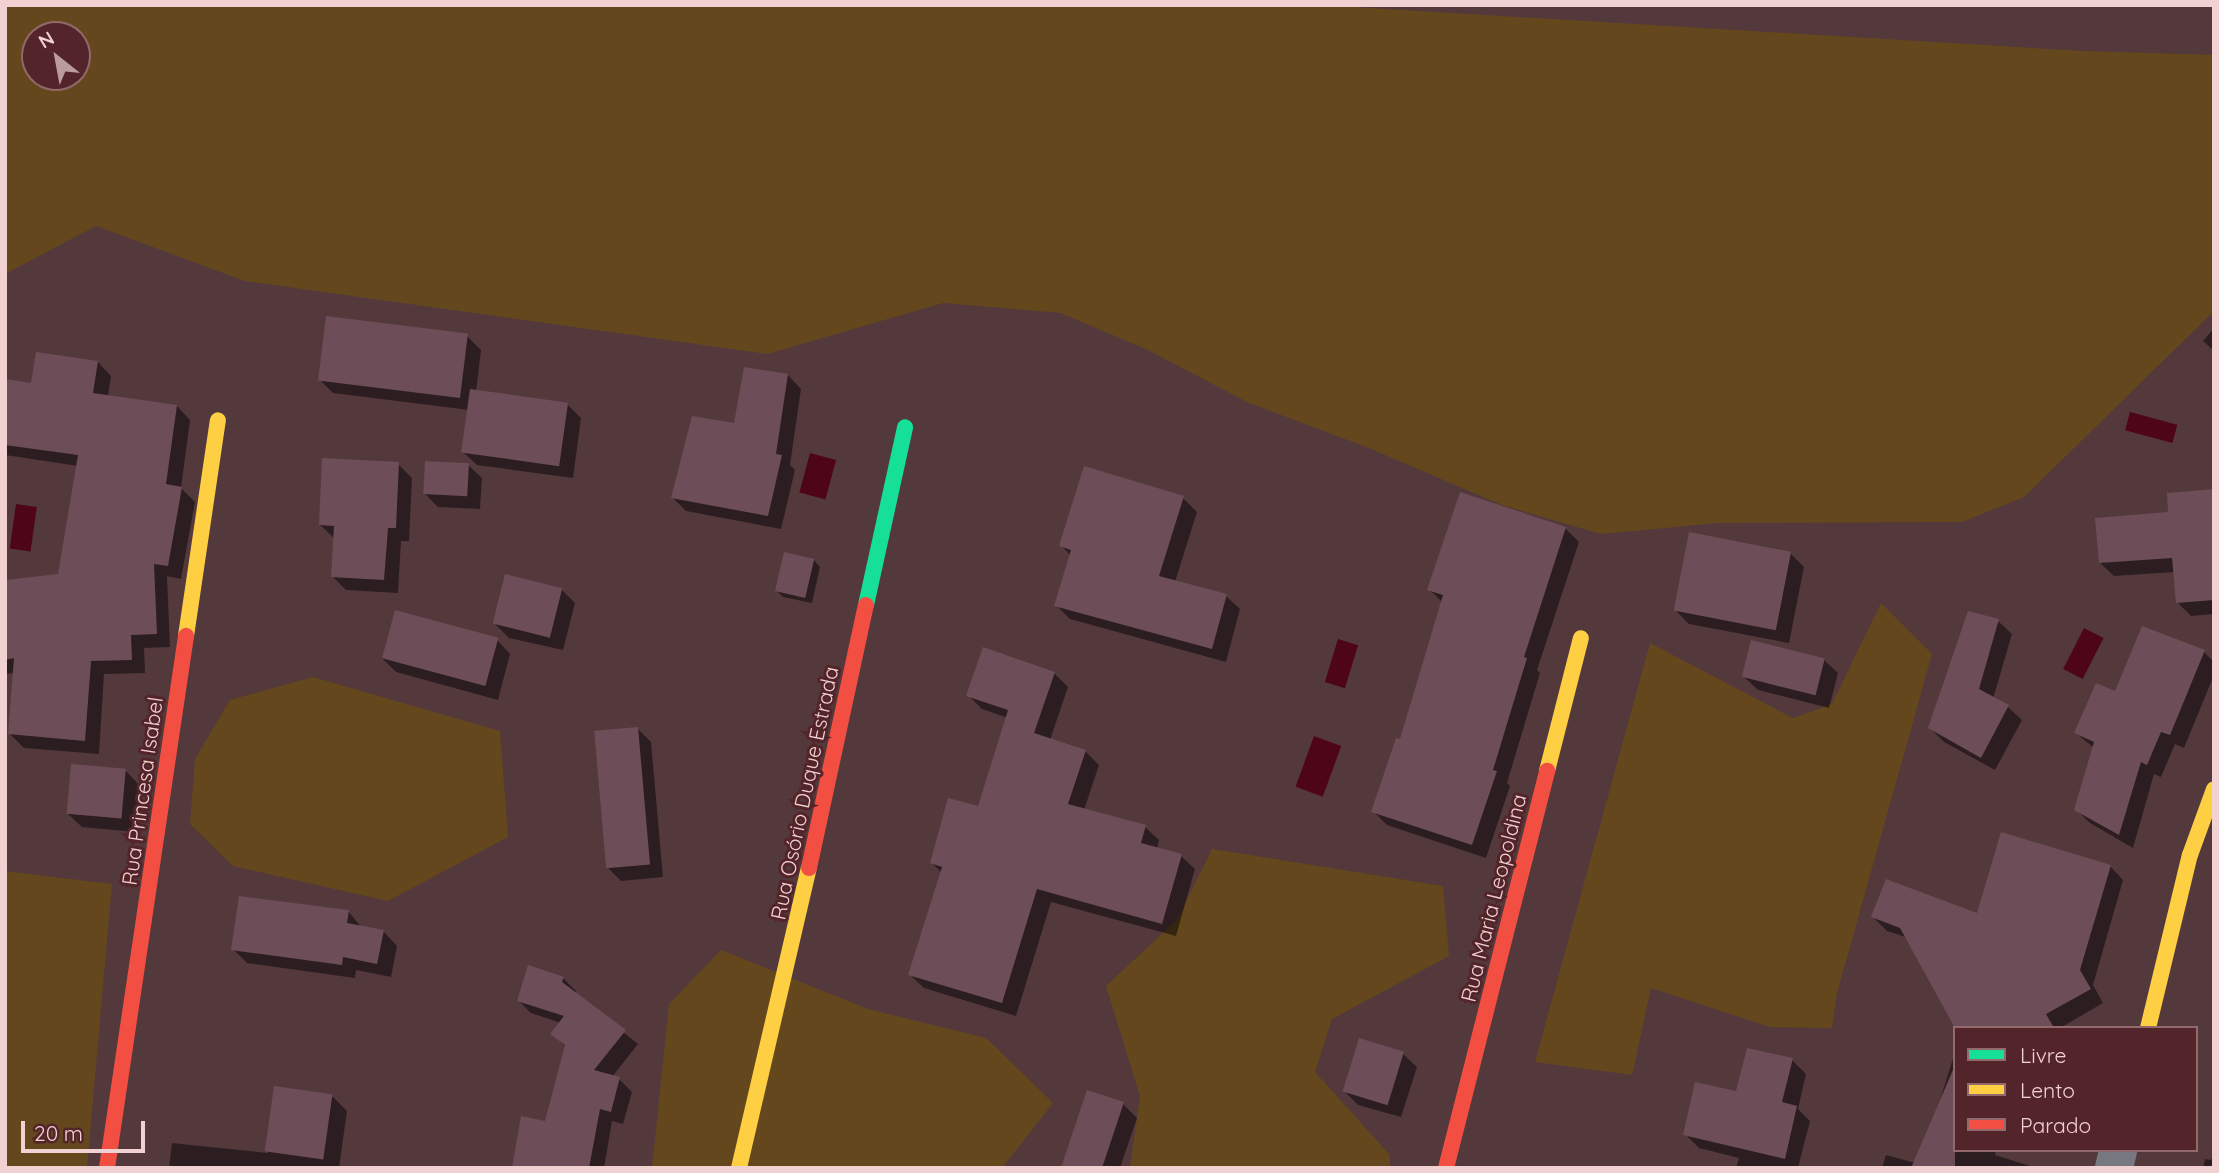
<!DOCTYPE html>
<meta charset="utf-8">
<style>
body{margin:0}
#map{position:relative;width:2219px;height:1173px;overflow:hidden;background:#54393c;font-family:Quicksand,sans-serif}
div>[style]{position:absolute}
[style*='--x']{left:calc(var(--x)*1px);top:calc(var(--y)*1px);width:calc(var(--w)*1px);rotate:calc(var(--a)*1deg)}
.green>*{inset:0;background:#64471d}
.water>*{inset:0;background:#4e0517;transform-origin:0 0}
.shadow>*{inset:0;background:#0007}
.building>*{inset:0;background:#6d4e58;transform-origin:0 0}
.street>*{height:38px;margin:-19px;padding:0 19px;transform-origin:19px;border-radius:19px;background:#787881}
.fast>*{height:16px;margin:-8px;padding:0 8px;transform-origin:8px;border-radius:8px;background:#16e098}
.slow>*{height:16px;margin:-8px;padding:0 8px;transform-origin:8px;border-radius:8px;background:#ffcf43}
.jam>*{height:16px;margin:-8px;padding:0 8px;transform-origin:8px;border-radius:8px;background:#f24e42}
span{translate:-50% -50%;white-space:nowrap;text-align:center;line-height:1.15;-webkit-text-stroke:6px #532429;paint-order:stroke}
.street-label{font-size:21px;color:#f1d1d2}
.frame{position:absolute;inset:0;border:7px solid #f1d1d2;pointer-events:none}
.legend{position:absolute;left:1953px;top:1026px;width:245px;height:126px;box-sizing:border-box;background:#532429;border:2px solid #92696d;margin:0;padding:9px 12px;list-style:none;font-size:21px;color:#f1d1d2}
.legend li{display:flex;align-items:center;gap:14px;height:35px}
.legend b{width:35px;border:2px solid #92696d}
.north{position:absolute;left:21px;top:21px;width:70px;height:70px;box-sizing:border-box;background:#532429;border:2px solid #92696d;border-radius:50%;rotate:329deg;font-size:19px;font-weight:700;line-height:28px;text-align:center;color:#f1d1d2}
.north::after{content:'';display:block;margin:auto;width:24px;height:32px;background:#ba9c9e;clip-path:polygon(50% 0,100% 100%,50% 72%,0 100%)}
.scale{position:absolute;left:21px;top:1121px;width:124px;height:32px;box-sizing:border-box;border:4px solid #f1d1d2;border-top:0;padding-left:9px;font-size:21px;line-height:24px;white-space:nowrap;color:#f1d1d2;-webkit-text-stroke:5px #532429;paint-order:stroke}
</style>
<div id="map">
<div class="green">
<i style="clip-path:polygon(evenodd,5px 5px,1320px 5px,2083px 51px,2214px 55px,2214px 311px,2024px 497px,1962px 522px,1718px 523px,1601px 534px,1502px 505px,1369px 448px,1247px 402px,1148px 350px,1061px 313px,943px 303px,767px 354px,245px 281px,96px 226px,5px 274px,5px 5px,35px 35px,77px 35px,77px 77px,35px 77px,35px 35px)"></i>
<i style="clip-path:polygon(1881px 603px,1932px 654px,1837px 993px,1832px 1028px,1770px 1027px,1651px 988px,1632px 1075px,1535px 1062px,1650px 643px,1793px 718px,1832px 704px)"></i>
<i style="clip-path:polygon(313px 677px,500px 731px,508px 837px,388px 901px,233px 866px,190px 824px,195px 759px,230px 700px)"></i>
<i style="clip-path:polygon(1212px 849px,1443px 886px,1449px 956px,1332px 1019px,1315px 1072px,1390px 1155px,1390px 1168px,1130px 1168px,1140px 1096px,1106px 986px,1177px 920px)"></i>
<i style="clip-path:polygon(5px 871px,112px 884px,87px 1168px,5px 1168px)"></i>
<i style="clip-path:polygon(721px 950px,868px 1009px,986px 1038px,1053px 1103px,1002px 1168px,652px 1168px,669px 1004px)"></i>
</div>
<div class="water">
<i style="left:2130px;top:412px;width:49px;height:19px;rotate:15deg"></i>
<i style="left:810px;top:453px;width:27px;height:41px;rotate:15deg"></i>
<i style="left:16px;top:504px;width:21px;height:45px;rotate:8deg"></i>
<i style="left:2084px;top:628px;width:22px;height:46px;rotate:27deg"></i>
<i style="left:1338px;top:639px;width:21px;height:45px;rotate:17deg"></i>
<i style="left:1314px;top:736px;width:29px;height:54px;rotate:20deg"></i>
</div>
<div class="shadow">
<i style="clip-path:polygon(2214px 328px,2214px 351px,2203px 341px)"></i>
<i style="clip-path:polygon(467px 336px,481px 350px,476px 392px,567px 404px,581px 418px,573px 478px,477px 465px,463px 452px,469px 410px,333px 393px,319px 379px)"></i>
<i style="clip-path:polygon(98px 362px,111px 376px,108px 396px,177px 406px,190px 420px,181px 488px,195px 502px,181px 579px,167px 576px,170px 647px,144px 648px,145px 673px,104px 674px,99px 754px,24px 748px,10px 734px,14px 673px,5px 674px,5px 582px,59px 575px,78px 466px,5px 455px,5px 381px,33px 385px)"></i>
<i style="clip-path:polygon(788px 375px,801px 389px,790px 465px,795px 470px,781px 529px,686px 511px,673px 498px,736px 425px)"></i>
<i style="clip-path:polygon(398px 464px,412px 478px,409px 541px,401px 541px,398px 593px,346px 590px,333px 577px,335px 539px,320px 525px)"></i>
<i style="clip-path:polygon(468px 465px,482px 478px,480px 509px,438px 507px,424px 493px)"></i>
<i style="clip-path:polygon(2214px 490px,2214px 614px,2191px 616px,2177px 602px,2175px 572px,2114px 576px,2100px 563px,2170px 513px)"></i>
<i style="clip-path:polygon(1183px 498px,1197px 512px,1175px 582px,1226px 596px,1240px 609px,1226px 662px,1070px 619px,1056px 605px,1071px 556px,1061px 545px)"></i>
<i style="clip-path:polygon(1565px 528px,1579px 542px,1537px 670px,1540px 673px,1507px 783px,1510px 786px,1486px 858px,1387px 825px,1373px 811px,1401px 741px,1442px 602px,1429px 589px)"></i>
<i style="clip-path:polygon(1790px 553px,1804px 567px,1789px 643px,1689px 624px,1675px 610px)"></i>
<i style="clip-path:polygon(814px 560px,820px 567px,812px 603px,783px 597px,777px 591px)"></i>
<i style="clip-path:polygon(561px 589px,575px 603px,563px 650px,509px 638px,495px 624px)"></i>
<i style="clip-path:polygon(1998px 621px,2012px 634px,1993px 699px,2008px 707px,2022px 720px,1995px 770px,1944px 742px,1930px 728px)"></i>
<i style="clip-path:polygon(497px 640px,510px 654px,498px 700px,396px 672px,382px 658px)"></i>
<i style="clip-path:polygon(2204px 652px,2214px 662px,2214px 675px,2184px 748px,2175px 744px,2161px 777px,2154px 774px,2133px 848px,2090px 823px,2076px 809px,2094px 748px,2076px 733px,2116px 694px)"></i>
<i style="clip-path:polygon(1824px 660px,1838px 673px,1829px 708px,1758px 690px,1744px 677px)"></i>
<i style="clip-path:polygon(1054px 673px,1068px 687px,1050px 740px,1085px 751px,1099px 765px,1084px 810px,1145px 827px,1159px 840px,1157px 849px,1181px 856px,1195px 869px,1176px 936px,1051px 902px,1016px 1016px,924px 988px,910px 975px,942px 873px,932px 863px,980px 808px,1008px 718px,982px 709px,968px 695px)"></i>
<i style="clip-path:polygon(637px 728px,651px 742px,663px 877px,621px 881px,607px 867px)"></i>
<i style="clip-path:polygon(126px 771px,139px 785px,135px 832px,82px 827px,68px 814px)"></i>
<i style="clip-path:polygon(2110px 866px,2123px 880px,2093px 985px,2103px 1003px,2060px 1028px,1957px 1028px,1908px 938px,1887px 931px,1873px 917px,1978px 916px)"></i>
<i style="clip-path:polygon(348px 911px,362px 928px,384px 932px,397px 946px,391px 977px,356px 970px,355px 978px,247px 963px,233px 949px)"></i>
<i style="clip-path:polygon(563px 978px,576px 991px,575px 994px,638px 1044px,612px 1077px,619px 1079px,632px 1092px,623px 1124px,612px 1121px,604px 1168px,514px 1168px,547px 1123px,566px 1047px,553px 1034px,561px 1023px,531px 1013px,519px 1001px)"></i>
<i style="clip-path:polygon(1955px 1052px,1955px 1150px,1996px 1150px,1995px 1155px,2036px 1168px,1882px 1168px,1886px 1155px,1915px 1163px,1935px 1116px)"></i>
<i style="clip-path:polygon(1403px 1054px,1417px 1067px,1401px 1117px,1358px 1105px,1344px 1091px)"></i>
<i style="clip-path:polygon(1792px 1060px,1806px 1074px,1798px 1109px,1810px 1121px,1798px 1168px,1736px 1168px,1739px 1158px,1699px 1148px,1685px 1134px,1737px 1093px)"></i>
<i style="clip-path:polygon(276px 1088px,331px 1095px,347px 1111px,339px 1168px,169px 1168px,172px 1143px,268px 1153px)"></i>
<i style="clip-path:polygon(1123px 1104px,1137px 1118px,1120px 1168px,1063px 1168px)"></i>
<i style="clip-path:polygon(2214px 1150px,2214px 1168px,2203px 1168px,2205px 1159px,2211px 1160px)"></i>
</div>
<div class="building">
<i style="left:326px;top:316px;width:143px;height:65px;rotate:7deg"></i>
<i style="clip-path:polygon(36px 352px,98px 361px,93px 393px,177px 405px,166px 484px,182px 487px,168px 566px,154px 564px,157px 634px,131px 635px,132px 660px,91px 661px,85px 741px,8px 734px,14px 658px,5px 660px,5px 580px,58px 574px,78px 455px,5px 445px,5px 379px,31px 383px)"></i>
<i style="clip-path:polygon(744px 367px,788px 374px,776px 454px,782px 455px,768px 516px,671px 498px,692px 416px,734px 423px)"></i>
<i style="left:470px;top:389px;width:99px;height:64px;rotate:8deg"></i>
<i style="clip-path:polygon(322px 458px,399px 462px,396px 528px,388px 528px,384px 580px,331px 577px,334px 526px,319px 525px)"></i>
<i style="left:425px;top:461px;width:44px;height:33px;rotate:3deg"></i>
<i style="clip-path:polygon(1084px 466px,1184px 496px,1159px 576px,1227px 594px,1212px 649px,1054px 606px,1071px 550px,1059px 546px)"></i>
<i style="clip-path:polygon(2214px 489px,2214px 600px,2176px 603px,2172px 558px,2099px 563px,2095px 518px,2168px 512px,2167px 493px)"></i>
<i style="clip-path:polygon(1460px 492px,1566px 527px,1524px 657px,1527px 658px,1493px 770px,1497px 771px,1472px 845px,1371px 812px,1396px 738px,1400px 739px,1443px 595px,1427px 590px)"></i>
<i style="left:1689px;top:532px;width:104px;height:80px;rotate:11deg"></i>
<i style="left:784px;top:552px;width:31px;height:40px;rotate:13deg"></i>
<i style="left:505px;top:574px;width:59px;height:51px;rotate:14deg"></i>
<i style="left:395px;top:610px;width:107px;height:50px;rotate:15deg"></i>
<i style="clip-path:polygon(1968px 611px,1999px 619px,1979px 689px,2009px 705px,1981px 758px,1928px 728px)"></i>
<i style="clip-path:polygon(2142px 626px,2205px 650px,2170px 735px,2161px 732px,2147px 765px,2141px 762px,2119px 835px,2074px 810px,2094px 742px,2074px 733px,2096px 683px,2115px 691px)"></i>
<i style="left:1751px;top:640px;width:76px;height:38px;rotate:14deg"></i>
<i style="clip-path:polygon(983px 647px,1055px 672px,1034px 733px,1086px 750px,1068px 804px,1146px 825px,1141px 843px,1182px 854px,1162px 924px,1037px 889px,1002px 1003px,908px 975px,942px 867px,930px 863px,948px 798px,978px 806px,1008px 710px,966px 696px)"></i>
<i style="left:638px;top:727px;width:138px;height:44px;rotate:85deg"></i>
<i style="left:71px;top:764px;width:55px;height:50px;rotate:5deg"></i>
<i style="clip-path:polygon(2001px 832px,2111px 865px,2080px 970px,2091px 989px,2046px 1014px,2054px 1028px,1955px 1028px,1900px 928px,1871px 917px,1886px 879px,1977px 913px)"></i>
<i style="clip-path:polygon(239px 896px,349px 910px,347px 923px,384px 930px,377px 964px,343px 957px,342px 965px,231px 950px)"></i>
<i style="clip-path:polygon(528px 965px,564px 977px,562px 982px,626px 1030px,594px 1070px,620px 1077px,611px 1112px,600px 1109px,589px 1168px,512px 1168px,521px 1116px,545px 1121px,565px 1045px,550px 1034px,564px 1016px,517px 1001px)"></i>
<i style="left:1359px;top:1038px;width:47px;height:56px;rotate:17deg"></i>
<i style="clip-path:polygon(1747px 1048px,1793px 1058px,1782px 1102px,1797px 1106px,1785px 1159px,1683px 1135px,1695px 1082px,1736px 1091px)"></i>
<i style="clip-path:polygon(1955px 1065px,1955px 1168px,1911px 1168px)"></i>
<i style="left:274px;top:1086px;width:59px;height:66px;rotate:8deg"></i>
<i style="clip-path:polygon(1087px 1090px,1124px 1102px,1102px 1168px,1061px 1168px)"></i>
</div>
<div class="street">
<i style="--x:2114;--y:1168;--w:18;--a:-77"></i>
</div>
<div class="fast">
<i style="--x:866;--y:605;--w:182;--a:-77.6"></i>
</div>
<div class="slow">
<i style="--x:186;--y:636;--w:218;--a:-81.6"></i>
<i style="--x:1547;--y:771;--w:137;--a:-75.7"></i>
<i style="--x:2148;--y:1028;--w:178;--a:-76.4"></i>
<i style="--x:2190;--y:855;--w:70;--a:-70"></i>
<i style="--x:739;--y:1168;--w:308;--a:-76.9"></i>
</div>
<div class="jam">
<i style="--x:809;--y:868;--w:269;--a:-77.8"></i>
<i style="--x:107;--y:1168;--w:538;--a:-81.55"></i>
<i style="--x:1446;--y:1168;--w:410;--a:-75.7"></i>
</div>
<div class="street-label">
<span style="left:142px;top:791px;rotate:-82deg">Rua Princesa Isabel</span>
<span style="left:804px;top:793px;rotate:-78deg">Rua Osório Duque Estrada</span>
<span style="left:1493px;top:898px;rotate:-76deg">Rua Maria Leopoldina</span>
</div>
<div class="frame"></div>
<ul class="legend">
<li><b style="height:9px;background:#16e098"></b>Livre</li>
<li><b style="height:9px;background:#ffcf43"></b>Lento</li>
<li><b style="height:9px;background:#f24e42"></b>Parado</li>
</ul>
<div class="north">N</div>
<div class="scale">20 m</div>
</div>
